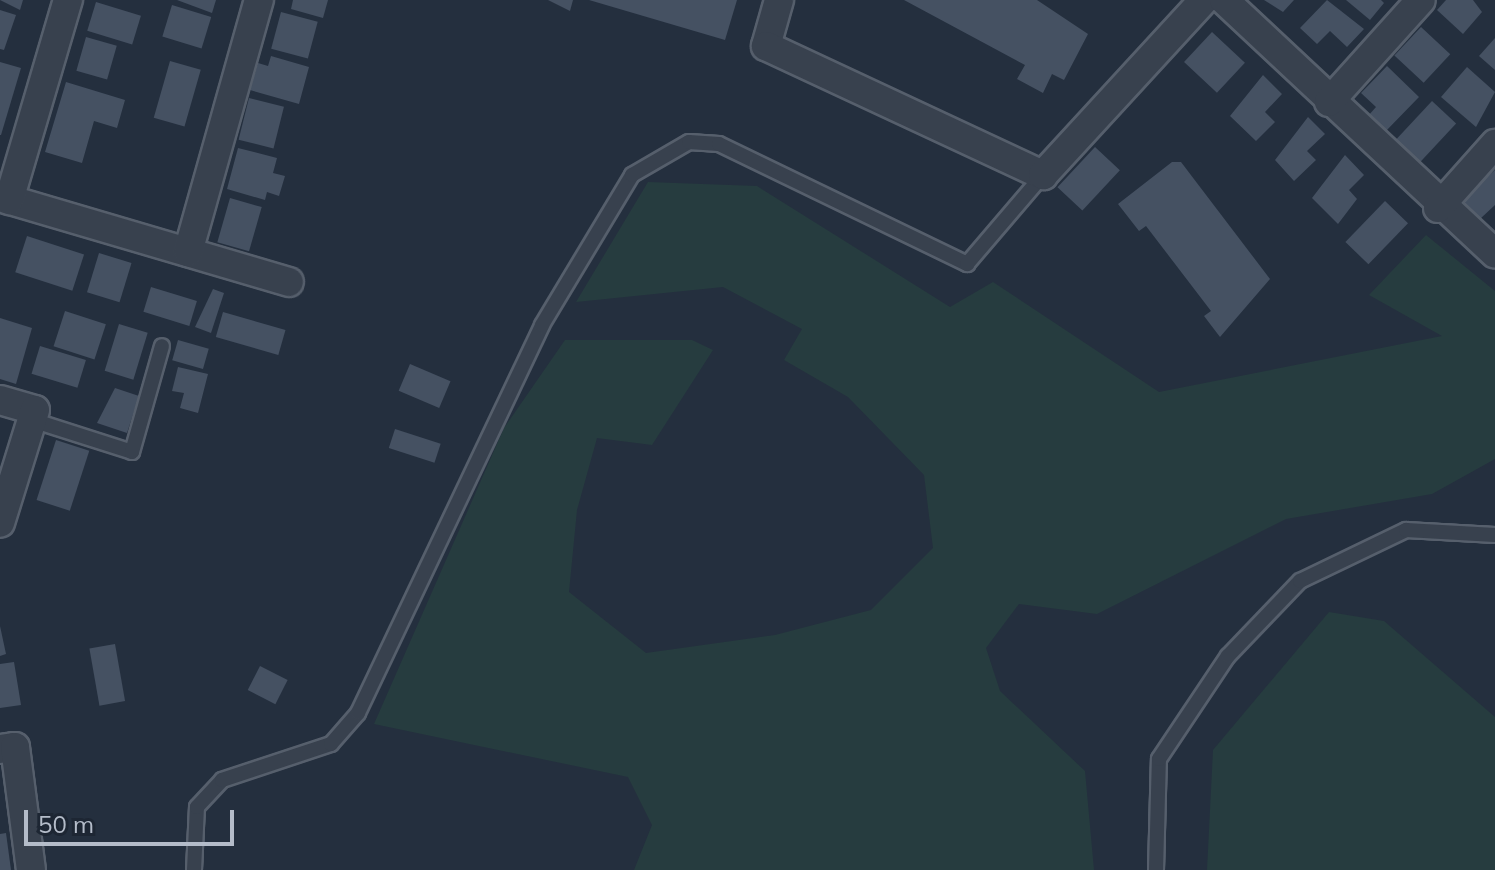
<!DOCTYPE html>
<style>
body{margin:0}
#map{position:relative;width:1495px;height:870px;overflow:hidden;background:#242f3e;font-family:Mulish,sans-serif}
div>[style]{position:absolute}
[style*='--x']{left:calc(var(--x)*1px);top:calc(var(--y)*1px);width:calc(var(--w)*1px);rotate:calc(var(--a)*1deg)}
.green>*{inset:0;background:#263c3f}
.building>*{inset:0;background:#455162;transform-origin:0 0}
.roads{filter:drop-shadow(2px 0 #565f6c) drop-shadow(-2px 0 #565f6c) drop-shadow(0 2px #565f6c) drop-shadow(0 -2px #565f6c)}
.lane>*{height:14px;margin:-7px;padding:0 7px;transform-origin:7px;border-radius:7px;background:#38414e}
.street>*{height:28px;margin:-14px;padding:0 14px;transform-origin:14px;border-radius:14px;background:#38414e}
span{translate:-50% -50%;white-space:nowrap;text-align:center;line-height:1.15;-webkit-text-stroke:6px #1d2633;paint-order:stroke}
.scale{position:absolute;left:24px;top:810px;width:210px;height:36px;box-sizing:border-box;border:4px solid #b4bcc9;border-top:0;padding-left:10px;font-size:24px;line-height:28px;white-space:nowrap;color:#b4bcc9;-webkit-text-stroke:6px #1d2633;paint-order:stroke}
</style>
<div id="map">
<div class="green">
<i style="clip-path:polygon(648px 182px,757px 186px,950px 307px,993px 282px,1159px 392px,1442px 336px,1369px 295px,1426px 235px,1495px 291px,1495px 459px,1432px 494px,1286px 519px,1097px 614px,1019px 604px,986px 648px,1000px 691px,1085px 771px,1094px 870px,634px 870px,652px 825px,628px 777px,374px 724px,504px 428px,565px 340px,692px 340px,713px 350px,652px 445px,597px 438px,577px 510px,569px 592px,646px 653px,775px 635px,871px 610px,933px 548px,924px 475px,848px 397px,784px 360px,802px 329px,723px 287px,576px 302px)"></i>
<i style="clip-path:polygon(1329px 612px,1384px 621px,1495px 717px,1495px 870px,1207px 870px,1213px 750px)"></i>
</div>
<div class="building">
<i style="clip-path:polygon(0 0,23px 0,20px 10px)"></i>
<i style="clip-path:polygon(177px 0,216px 0,212px 13px)"></i>
<i style="clip-path:polygon(293px 0,328px 0,323px 18px,291px 9px)"></i>
<i style="clip-path:polygon(548px 0,573px 0,570px 11px)"></i>
<i style="clip-path:polygon(589px 0,737px 0,725px 40px)"></i>
<i style="clip-path:polygon(904px 0,1037px 0,1088px 34px,1064px 80px,1052px 74px,1043px 93px,1017px 79px,1025px 65px)"></i>
<i style="clip-path:polygon(1264px 0,1294px 0,1283px 12px)"></i>
<i style="clip-path:polygon(1327px 0,1364px 29px,1347px 47px,1330px 31px,1317px 44px,1300px 28px)"></i>
<i style="clip-path:polygon(1346px 0,1381px 0,1384px 3px,1370px 20px)"></i>
<i style="clip-path:polygon(1446px 0,1473px 0,1482px 12px,1463px 34px,1437px 10px)"></i>
<i style="left:96px;top:2px;width:47px;height:30px;rotate:17deg"></i>
<i style="left:172px;top:5px;width:41px;height:33px;rotate:17deg"></i>
<i style="clip-path:polygon(0 10px,16px 15px,4px 50px,0 49px)"></i>
<i style="left:281px;top:12px;width:38px;height:38px;rotate:15deg"></i>
<i style="left:1421px;top:27px;width:40px;height:39px;rotate:43deg"></i>
<i style="left:1212px;top:32px;width:45px;height:41px;rotate:43deg"></i>
<i style="left:86px;top:37px;width:32px;height:35px;rotate:16deg"></i>
<i style="clip-path:polygon(1495px 38px,1495px 70px,1479px 56px)"></i>
<i style="clip-path:polygon(271px 56px,309px 67px,299px 104px,250px 90px,258px 63px,268px 66px)"></i>
<i style="left:170px;top:61px;width:32px;height:59px;rotate:16deg"></i>
<i style="clip-path:polygon(0 62px,21px 68px,1px 135px,0 135px)"></i>
<i style="clip-path:polygon(1387px 66px,1419px 97px,1385px 132px,1368px 116px,1376px 107px,1361px 93px)"></i>
<i style="clip-path:polygon(1467px 67px,1495px 92px,1476px 127px,1441px 97px)"></i>
<i style="clip-path:polygon(1263px 75px,1282px 94px,1265px 112px,1275px 122px,1256px 141px,1230px 116px)"></i>
<i style="clip-path:polygon(66px 82px,125px 100px,117px 128px,94px 121px,82px 163px,45px 152px)"></i>
<i style="left:249px;top:98px;width:36px;height:43px;rotate:14deg"></i>
<i style="left:1432px;top:101px;width:33px;height:54px;rotate:43deg"></i>
<i style="clip-path:polygon(1308px 117px,1325px 134px,1307px 151px,1316px 160px,1294px 181px,1275px 160px)"></i>
<i style="left:1095px;top:147px;width:34px;height:55px;rotate:43deg"></i>
<i style="clip-path:polygon(238px 148px,277px 158px,273px 173px,285px 176px,279px 196px,267px 192px,265px 200px,227px 189px)"></i>
<i style="clip-path:polygon(1345px 155px,1364px 175px,1349px 190px,1357px 199px,1338px 224px,1312px 198px)"></i>
<i style="clip-path:polygon(1172px 162px,1181px 162px,1270px 279px,1220px 337px,1204px 316px,1211px 311px,1146px 226px,1139px 231px,1118px 204px)"></i>
<i style="clip-path:polygon(1495px 170px,1495px 205px,1480px 219px,1464px 206px,1468px 193px)"></i>
<i style="left:230px;top:198px;width:33px;height:46px;rotate:16deg"></i>
<i style="left:1385px;top:201px;width:32px;height:57px;rotate:44deg"></i>
<i style="left:27px;top:236px;width:60px;height:38px;rotate:18deg"></i>
<i style="left:99px;top:253px;width:34px;height:41px;rotate:17deg"></i>
<i style="left:151px;top:287px;width:48px;height:26px;rotate:17deg"></i>
<i style="clip-path:polygon(213px 289px,224px 293px,211px 333px,195px 327px)"></i>
<i style="left:65px;top:311px;width:43px;height:37px;rotate:18deg"></i>
<i style="left:223px;top:312px;width:65px;height:26px;rotate:16deg"></i>
<i style="clip-path:polygon(0 318px,32px 328px,16px 384px,0 379px)"></i>
<i style="left:119px;top:324px;width:30px;height:49px;rotate:17deg"></i>
<i style="left:178px;top:340px;width:32px;height:21px;rotate:16deg"></i>
<i style="left:40px;top:346px;width:48px;height:29px;rotate:17deg"></i>
<i style="left:410px;top:364px;width:44px;height:29px;rotate:23deg"></i>
<i style="clip-path:polygon(178px 367px,208px 374px,198px 413px,180px 408px,184px 393px,172px 391px)"></i>
<i style="clip-path:polygon(115px 388px,139px 396px,127px 433px,97px 423px)"></i>
<i style="left:395px;top:429px;width:48px;height:20px;rotate:18deg"></i>
<i style="left:56px;top:440px;width:35px;height:63px;rotate:18deg"></i>
<i style="clip-path:polygon(0 626px,6px 654px,0 656px)"></i>
<i style="left:115px;top:644px;width:58px;height:26px;rotate:80deg"></i>
<i style="clip-path:polygon(14px 662px,21px 705px,0 708px,0 664px)"></i>
<i style="left:260px;top:666px;width:31px;height:27px;rotate:27deg"></i>
<i style="clip-path:polygon(6px 833px,11px 870px,0 870px,0 834px)"></i>
</div>
<div class="roads">
<div class="lane">
<i style="--x:32;--y:420;--w:105;--a:17.7"></i>
<i style="--x:132;--y:452;--w:110;--a:-74.2"></i>
<i style="--x:194;--y:870;--w:63;--a:-87.3"></i>
<i style="--x:197;--y:807;--w:37;--a:-47"></i>
<i style="--x:222;--y:780;--w:115;--a:-18.3"></i>
<i style="--x:331;--y:744;--w:41;--a:-48.9"></i>
<i style="--x:358;--y:713;--w:429;--a:-64.6"></i>
<i style="--x:542;--y:325;--w:175;--a:-59"></i>
<i style="--x:632;--y:175;--w:66;--a:-30.1"></i>
<i style="--x:689;--y:142;--w:30;--a:4"></i>
<i style="--x:719;--y:144;--w:276;--a:25.8"></i>
<i style="--x:967;--y:264;--w:117;--a:-49.5"></i>
<i style="--x:1156;--y:870;--w:111;--a:-88.5"></i>
<i style="--x:1159;--y:759;--w:124;--a:-56.2"></i>
<i style="--x:1228;--y:656;--w:104;--a:-46.2"></i>
<i style="--x:1300;--y:581;--w:118;--a:-25.7"></i>
<i style="--x:1406;--y:530;--w:89;--a:3.2"></i>
</div>
<div class="street">
<i style="--x:779;--y:0;--w:48;--a:105.8"></i>
<i style="--x:766;--y:46;--w:306;--a:25"></i>
<i style="--x:1043;--y:175;--w:238;--a:-47.4"></i>
<i style="--x:1224;--y:0;--w:371;--a:43.1"></i>
<i style="--x:1329;--y:102;--w:137;--a:-48"></i>
<i style="--x:0;--y:197;--w:301;--a:16.4"></i>
<i style="--x:9;--y:200;--w:209;--a:-73.6"></i>
<i style="--x:1438;--y:208;--w:86;--a:-48.3"></i>
<i style="--x:188;--y:252;--w:262;--a:-74.3"></i>
<i style="--x:0;--y:400;--w:36;--a:16"></i>
<i style="--x:35;--y:410;--w:118;--a:107.2"></i>
<i style="--x:0;--y:749;--w:15;--a:-8"></i>
<i style="--x:15;--y:747;--w:124;--a:82.6"></i>
</div>
</div>
<div class="scale">50 m</div>
</div>
